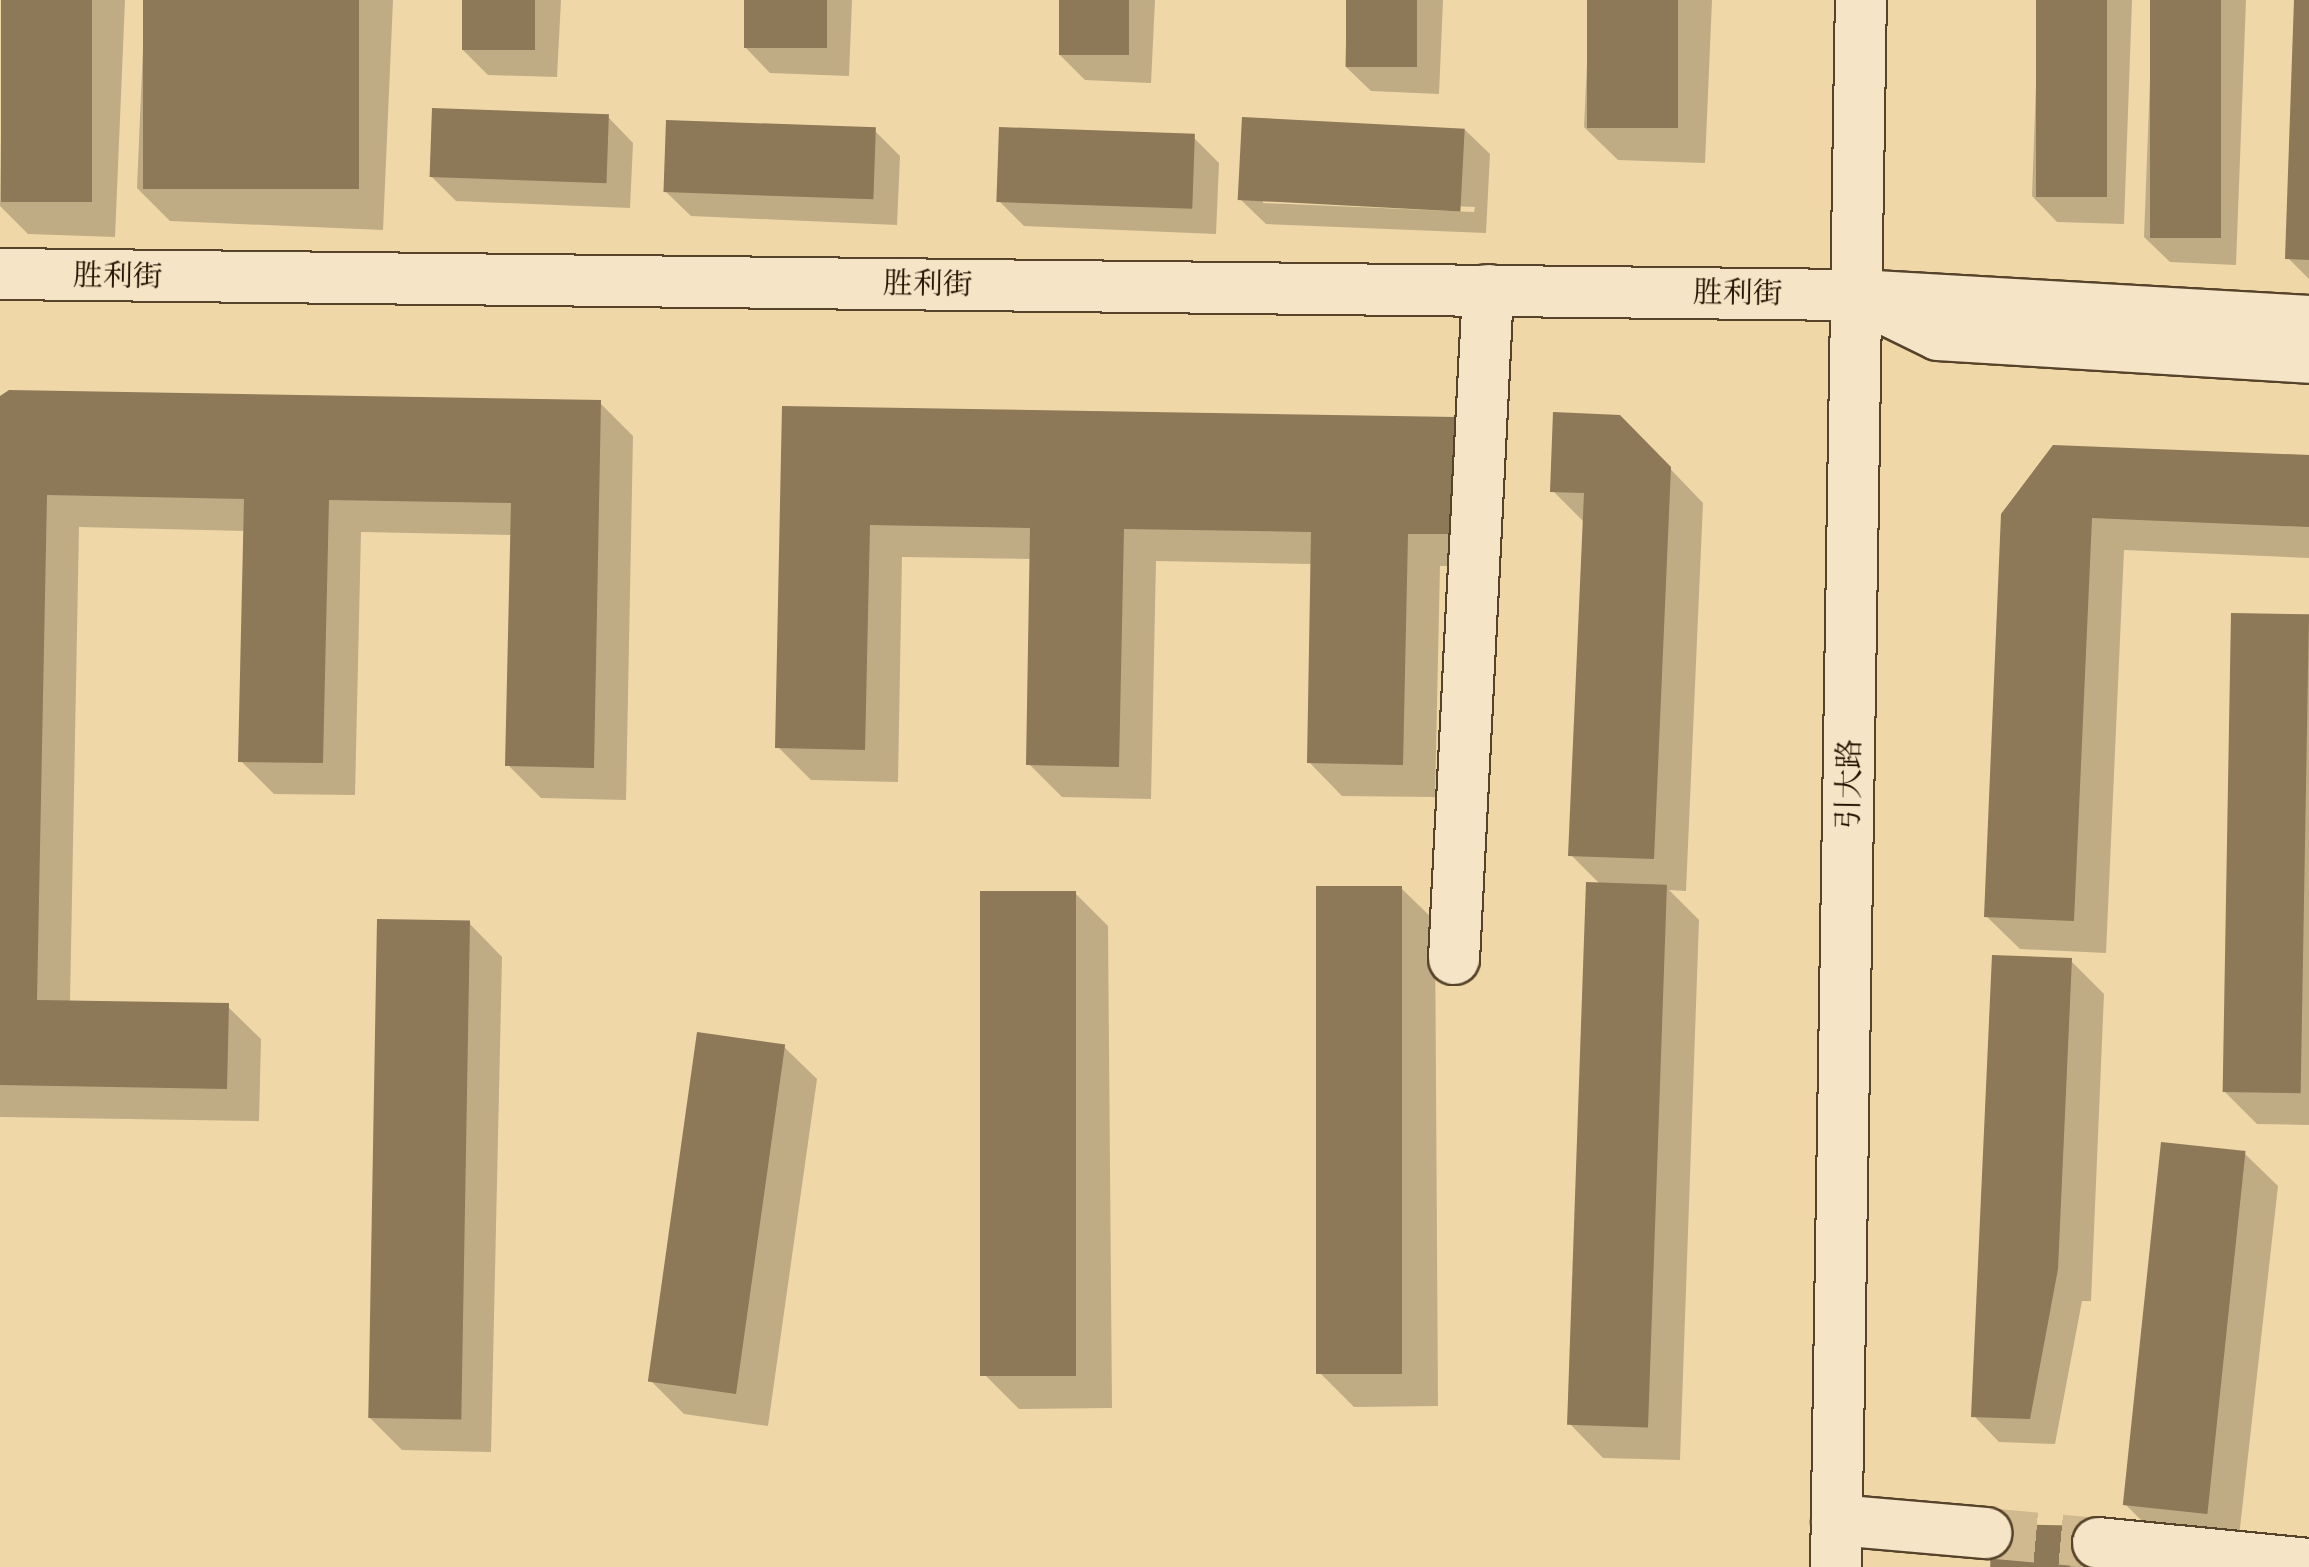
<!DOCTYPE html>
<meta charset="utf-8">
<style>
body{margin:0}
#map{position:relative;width:2309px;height:1567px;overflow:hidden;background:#efd7a7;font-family:"IM FELL Great Primer","Noto Serif SC",serif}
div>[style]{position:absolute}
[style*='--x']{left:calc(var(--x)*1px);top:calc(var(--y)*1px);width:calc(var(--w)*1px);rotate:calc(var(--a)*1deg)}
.shadow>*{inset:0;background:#0003}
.building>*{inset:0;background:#8d7857;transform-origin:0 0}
.minor-tunnel>*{height:50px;margin-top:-25px;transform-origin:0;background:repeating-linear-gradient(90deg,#d0b98e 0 50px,transparent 0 75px)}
.roads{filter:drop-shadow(2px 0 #56432a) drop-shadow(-2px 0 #56432a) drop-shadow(0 2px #56432a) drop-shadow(0 -2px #56432a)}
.minor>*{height:50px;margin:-25px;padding:0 25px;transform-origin:25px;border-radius:25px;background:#f5e5c6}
span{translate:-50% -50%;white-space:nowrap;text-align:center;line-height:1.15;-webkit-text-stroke:10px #f5e5c6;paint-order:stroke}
.street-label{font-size:30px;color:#231200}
</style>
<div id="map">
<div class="shadow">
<i style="clip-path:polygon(3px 0,125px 0,115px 237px,28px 234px,0 206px)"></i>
<i style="clip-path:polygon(145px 0,393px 0,383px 230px,170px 221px,137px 188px)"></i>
<i style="clip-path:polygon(464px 0,561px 0,557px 77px,488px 75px,462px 49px)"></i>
<i style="clip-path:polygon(747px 0,852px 0,849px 76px,770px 73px,745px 47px)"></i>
<i style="clip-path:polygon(1062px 0,1155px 0,1151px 83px,1085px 80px,1059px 54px)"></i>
<i style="clip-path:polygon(1348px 0,1443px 0,1439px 94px,1371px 91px,1345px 66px)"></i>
<i style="clip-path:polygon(1590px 0,1712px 0,1705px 163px,1618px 160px,1584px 127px)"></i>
<i style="clip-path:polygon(2039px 0,2132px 0,2124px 224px,2057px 222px,2032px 196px)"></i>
<i style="clip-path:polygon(2153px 0,2246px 0,2236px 265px,2170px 262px,2144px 237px)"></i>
<i style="clip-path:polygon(2297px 0,2309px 0,2309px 279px,2288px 258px)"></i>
<i style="clip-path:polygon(608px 117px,633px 143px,630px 208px,456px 201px,431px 176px)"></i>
<i style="clip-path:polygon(evenodd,1464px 129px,1490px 154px,1486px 233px,1266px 224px,1240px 199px,1464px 129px,1263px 198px,1475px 207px,1474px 212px,1263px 203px,1263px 198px)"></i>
<i style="clip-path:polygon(875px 131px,900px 156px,897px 225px,691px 216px,665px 191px)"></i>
<i style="clip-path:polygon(1194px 138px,1219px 163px,1216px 234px,1024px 226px,999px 201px)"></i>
<i style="clip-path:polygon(0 399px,600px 403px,633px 436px,626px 800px,541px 798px,508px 765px,513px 535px,361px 532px,355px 795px,274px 794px,241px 761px,246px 531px,79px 527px,70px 1003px,227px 1006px,261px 1039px,259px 1121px,0 1117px)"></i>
<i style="clip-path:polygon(785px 409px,1455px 420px,1488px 453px,1486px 566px,1440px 566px,1435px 797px,1342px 796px,1309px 762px,1313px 564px,1156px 561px,1151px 799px,1062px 797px,1029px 764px,1032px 559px,902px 557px,898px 782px,811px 780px,778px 747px)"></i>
<i style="clip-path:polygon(1653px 451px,1703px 503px,1686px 891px,1669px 890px,1699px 920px,1680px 1460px,1603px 1458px,1570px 1424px,1601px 885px,1571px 855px,1585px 523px,1553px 491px)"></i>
<i style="clip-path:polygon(2309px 458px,2309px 558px,2124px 550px,2106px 953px,2020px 949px,1986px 916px,2004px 515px)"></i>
<i style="clip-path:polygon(2234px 616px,2309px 617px,2309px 1125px,2257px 1124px,2224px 1091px)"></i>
<i style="clip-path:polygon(1401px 888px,1435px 921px,1438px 1406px,1354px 1407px,1321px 1374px)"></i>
<i style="clip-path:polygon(1075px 893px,1108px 926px,1112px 1408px,1019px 1409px,986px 1376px)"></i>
<i style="clip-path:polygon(469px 923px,502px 957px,491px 1452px,402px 1450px,369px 1417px)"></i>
<i style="clip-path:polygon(2071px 961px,2104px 994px,2091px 1301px,2082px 1301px,2055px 1444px,1999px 1442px,1974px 1416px)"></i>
<i style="clip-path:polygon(783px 1046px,817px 1079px,768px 1426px,684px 1414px,651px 1381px)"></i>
<i style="clip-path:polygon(2244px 1153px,2278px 1186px,2238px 1546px,2158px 1537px,2125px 1504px)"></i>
<i style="clip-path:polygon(2070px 1528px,2103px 1567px,1993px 1567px)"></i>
</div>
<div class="building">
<i style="left:1px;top:0;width:91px;height:202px"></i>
<i style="left:143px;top:0;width:216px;height:189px"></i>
<i style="left:462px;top:0;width:73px;height:50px"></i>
<i style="left:744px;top:0;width:83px;height:48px"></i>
<i style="left:1059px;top:0;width:70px;height:55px"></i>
<i style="left:1346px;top:0;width:71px;height:67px"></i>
<i style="left:1587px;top:0;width:91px;height:128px"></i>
<i style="left:2036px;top:0;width:71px;height:197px"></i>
<i style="left:2150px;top:0;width:71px;height:238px"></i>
<i style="clip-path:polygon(2294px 0,2309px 0,2309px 260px,2285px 259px)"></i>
<i style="left:432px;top:108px;width:177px;height:69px;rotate:2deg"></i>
<i style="left:1242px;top:117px;width:223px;height:83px;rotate:3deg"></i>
<i style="left:666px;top:120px;width:210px;height:72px;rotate:2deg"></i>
<i style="left:999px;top:127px;width:196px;height:75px;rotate:2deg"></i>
<i style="clip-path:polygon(9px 390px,601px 400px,594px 768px,505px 766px,511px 503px,329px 500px,323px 763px,238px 762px,244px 499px,47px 495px,37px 1000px,229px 1003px,227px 1089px,0 1085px,0 396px)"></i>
<i style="clip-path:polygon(782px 406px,1456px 417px,1454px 534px,1408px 534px,1403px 765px,1307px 763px,1311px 532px,1124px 529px,1119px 767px,1026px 765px,1030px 528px,870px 525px,865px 750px,775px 748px)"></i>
<i style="clip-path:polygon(1553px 412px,1620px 415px,1671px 467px,1654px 859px,1568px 856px,1584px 493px,1550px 492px)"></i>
<i style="clip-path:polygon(2053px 445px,2309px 455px,2309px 527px,2092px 518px,2074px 921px,1984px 917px,2001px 514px)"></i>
<i style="left:2231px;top:613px;width:78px;height:479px;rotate:1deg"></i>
<i style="left:1586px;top:882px;width:81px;height:543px;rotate:2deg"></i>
<i style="left:1402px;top:886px;width:488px;height:86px;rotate:90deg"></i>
<i style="left:1076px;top:891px;width:485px;height:96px;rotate:90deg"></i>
<i style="left:377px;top:919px;width:93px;height:499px;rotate:1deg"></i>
<i style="clip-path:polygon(1992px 955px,2072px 958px,2058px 1269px,2030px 1419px,1971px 1417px)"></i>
<i style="left:697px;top:1032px;width:89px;height:353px;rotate:8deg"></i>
<i style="left:2161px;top:1142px;width:85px;height:365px;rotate:6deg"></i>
<i style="left:1991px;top:1524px;width:80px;height:43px;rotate:1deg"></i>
</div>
<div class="minor-tunnel">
<i style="--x:1986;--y:1533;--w:112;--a:5.1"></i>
</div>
<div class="roads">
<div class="minor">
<i style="--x:0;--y:274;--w:1857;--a:0.65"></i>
<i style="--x:1857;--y:295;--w:453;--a:3.3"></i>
<i style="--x:1875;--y:304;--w:70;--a:26.2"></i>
<i style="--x:1938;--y:335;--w:372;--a:3.5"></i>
<i style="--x:1454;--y:959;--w:670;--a:-87.09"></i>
<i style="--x:1837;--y:1520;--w:150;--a:5"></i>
<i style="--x:2098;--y:1543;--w:212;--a:5.7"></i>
<i style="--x:1836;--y:1567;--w:1567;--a:-89.09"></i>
</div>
</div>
<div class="street-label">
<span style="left:118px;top:276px;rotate:1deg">胜利街</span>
<span style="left:928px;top:284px;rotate:1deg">胜利街</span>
<span style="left:1738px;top:293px;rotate:1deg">胜利街</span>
<span style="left:1849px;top:784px;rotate:-89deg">引大路</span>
</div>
</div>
